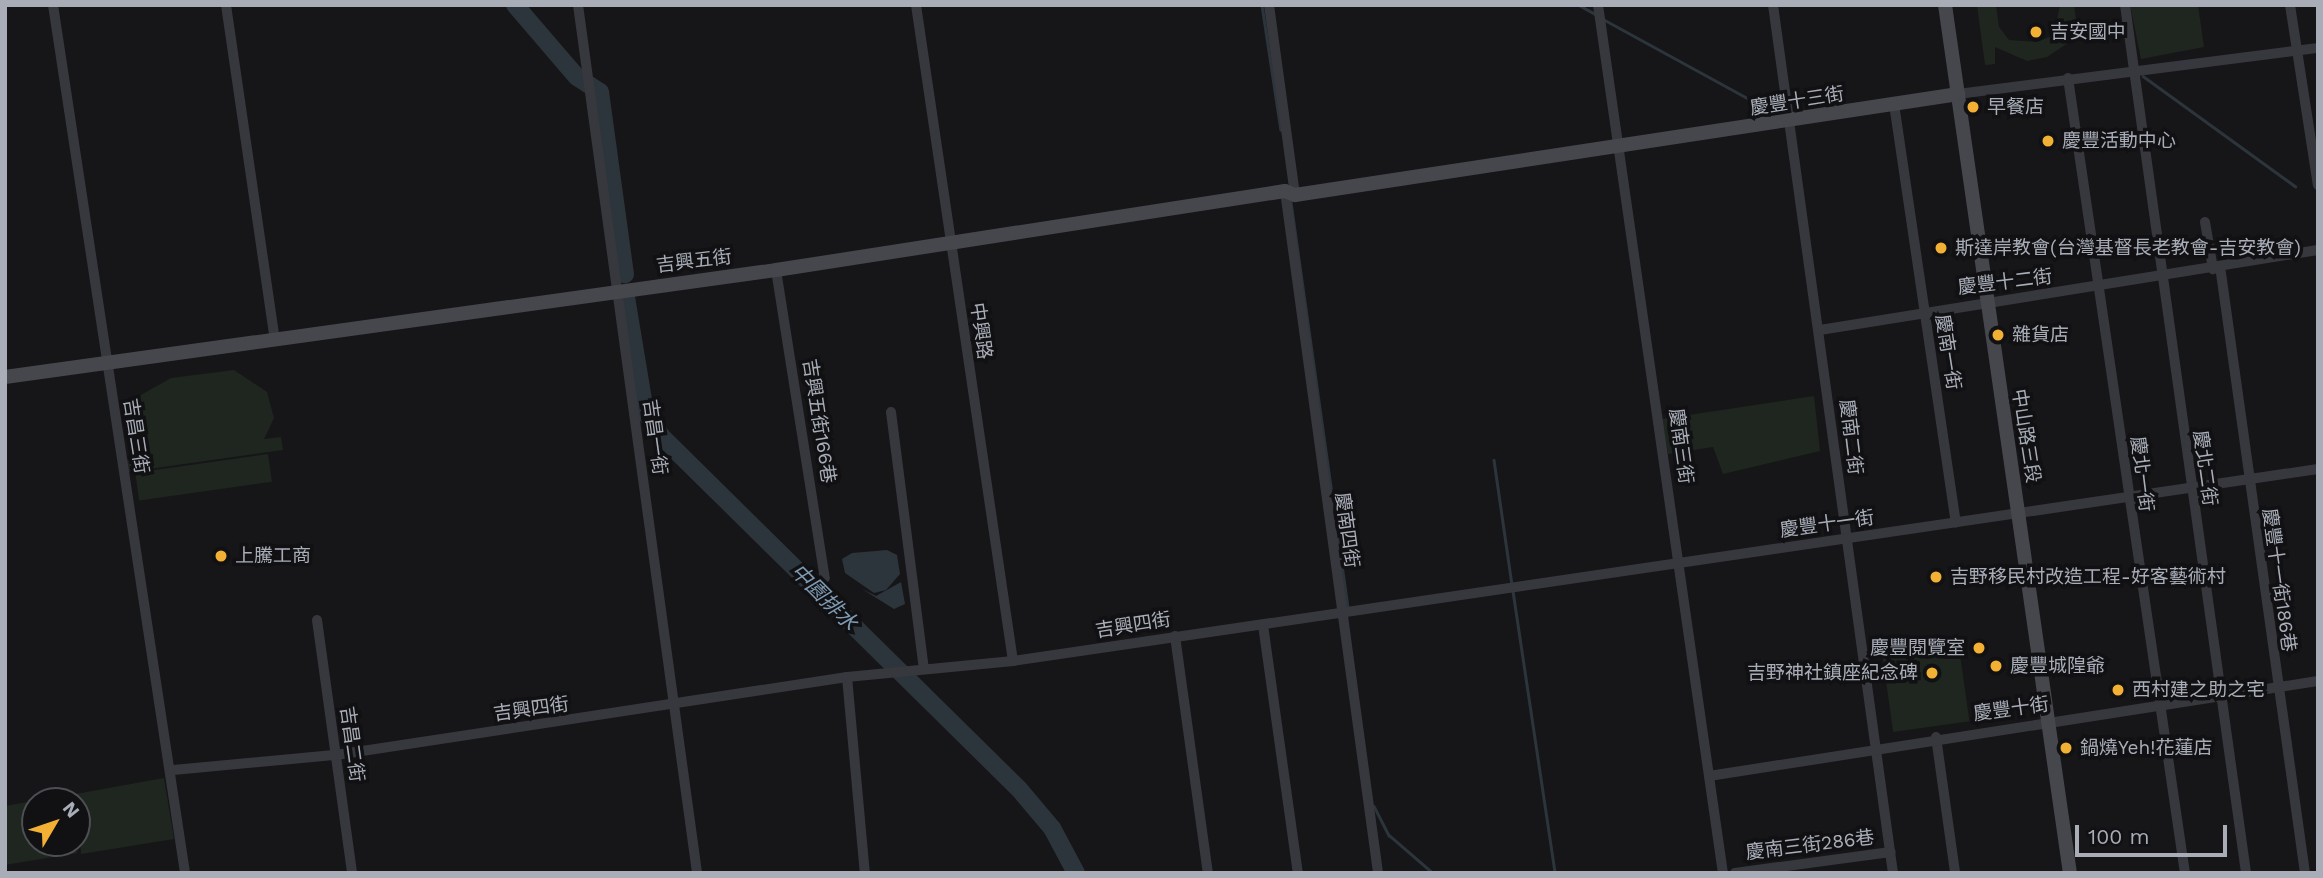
<!DOCTYPE html>
<meta charset="utf-8">
<style>
body{margin:0}
#map{position:relative;width:2323px;height:878px;overflow:hidden;background:#161618;font-family:"Work Sans","Noto Sans TC",sans-serif}
div>[style]{position:absolute}
[style*='--x']{left:calc(var(--x)*1px);top:calc(var(--y)*1px);width:calc(var(--w)*1px);rotate:calc(var(--a)*1deg)}
.green>*{inset:0;background:#1e261f;transform-origin:0 0}
.water>*{inset:0;background:#2c353c}
.stream>*{height:2.5px;margin:-1.25px;padding:0 1.25px;transform-origin:1.25px;border-radius:1.25px;background:#2c353c}
.river>*{height:18px;margin:-9px;padding:0 9px;transform-origin:9px;border-radius:9px;background:#2c353c}
.street>*{height:10px;margin:-5px;padding:0 5px;transform-origin:5px;border-radius:5px;background:#37383d}
.secondary>*{height:14px;margin:-7px;padding:0 7px;transform-origin:7px;border-radius:7px;background:#45474d}
.dots>*{width:19px;height:19px;translate:-50% -50%;box-sizing:border-box;border:4px solid #111113;border-radius:50%}
span{translate:-50% -50%;white-space:nowrap;text-align:center;line-height:1.15;-webkit-text-stroke:7px #111113;paint-order:stroke}
.poi-label{font-size:19px;color:#a8adb8}
.left{translate:0 -50%;text-align:left}
.right{translate:-100% -50%;text-align:right}
.street-label{font-size:19px;color:#a8adb8}
.water-label{font-size:21px;color:#7f9bb3;font-style:italic}
.frame{position:absolute;inset:0;border:7px solid #a8adb8;pointer-events:none}
.north{position:absolute;left:21px;top:787px;width:70px;height:70px;box-sizing:border-box;background:#111113;border:2px solid #4d4f55;border-radius:50%;rotate:51deg;font-size:19px;font-weight:700;line-height:28px;text-align:center;color:#a8adb8}
.north::after{content:'';display:block;margin:auto;width:24px;height:32px;background:#f2b134;clip-path:polygon(50% 0,100% 100%,50% 72%,0 100%)}
.scale{position:absolute;left:2075px;top:825px;width:152px;height:32px;box-sizing:border-box;border:4px solid #a8adb8;border-top:0;padding-left:9px;font-size:21px;line-height:24px;white-space:nowrap;color:#a8adb8;-webkit-text-stroke:5px #111113;paint-order:stroke}
</style>
<div id="map">
<div class="green">
<i style="clip-path:polygon(1977px 5px,1996px 5px,1999px 27px,2009px 40px,2037px 42px,2054px 35px,2060px 5px,2074px 5px,2077px 26px,2071px 41px,2047px 57px,2027px 61px,1995px 47px,1995px 64px,1985px 65px)"></i>
<i style="clip-path:polygon(2130px 5px,2198px 5px,2204px 47px,2141px 59px)"></i>
<i style="clip-path:polygon(234px 370px,267px 392px,274px 418px,264px 439px,281px 437px,283px 450px,128px 472px,126px 460px,152px 457px,133px 433px,139px 396px,171px 378px)"></i>
<i style="clip-path:polygon(1814px 396px,1820px 451px,1723px 474px,1713px 447px,1668px 454px,1662px 419px)"></i>
<i style="left:268px;top:454px;width:28px;height:134px;rotate:82deg"></i>
<i style="left:1959px;top:647px;width:75px;height:77px;rotate:82deg"></i>
<i style="clip-path:polygon(164px 778px,174px 839px,81px 854px,77px 801px,70px 795px)"></i>
<i style="clip-path:polygon(67px 795px,68px 801px,35px 801px,35px 843px,76px 843px,77px 853px,5px 865px,5px 806px)"></i>
</div>
<div class="water">
<i style="clip-path:polygon(887px 550px,897px 555px,900px 574px,886px 590px,874px 593px,845px 573px,842px 559px,852px 553px)"></i>
<i style="clip-path:polygon(901px 582px,905px 604px,894px 609px,862px 589px,876px 596px)"></i>
</div>
<div class="stream">
<i style="--x:1262;--y:5;--w:126;--a:81.4"></i>
<i style="--x:1579;--y:5;--w:21;--a:29"></i>
<i style="--x:1603;--y:19;--w:200;--a:28.7"></i>
<i style="--x:2143;--y:76;--w:188;--a:35.9"></i>
<i style="--x:1291;--y:202;--w:408;--a:82"></i>
<i style="--x:1494;--y:460;--w:126;--a:81.8"></i>
<i style="--x:1513;--y:591;--w:285;--a:81.5"></i>
<i style="--x:1374;--y:806;--w:33;--a:63"></i>
<i style="--x:1389;--y:835;--w:58;--a:40.8"></i>
</div>
<div class="river">
<i style="--x:515;--y:5;--w:95;--a:49.3"></i>
<i style="--x:577;--y:77;--w:27;--a:33"></i>
<i style="--x:600;--y:92;--w:184;--a:82.2"></i>
<i style="--x:626;--y:297;--w:117;--a:80.6"></i>
<i style="--x:645;--y:412;--w:30;--a:56"></i>
<i style="--x:662;--y:437;--w:501;--a:44.6"></i>
<i style="--x:1019;--y:789;--w:51;--a:49.8"></i>
<i style="--x:1052;--y:828;--w:51;--a:61.9"></i>
</div>
<div class="street">
<i style="--x:53;--y:5;--w:878;--a:81.35"></i>
<i style="--x:226;--y:5;--w:338;--a:81.7"></i>
<i style="--x:578;--y:5;--w:876;--a:82.19"></i>
<i style="--x:916;--y:5;--w:663;--a:81.59"></i>
<i style="--x:1269;--y:5;--w:192;--a:82.2"></i>
<i style="--x:1598;--y:5;--w:877;--a:81.81"></i>
<i style="--x:1773;--y:5;--w:876;--a:82.13"></i>
<i style="--x:2125;--y:5;--w:876;--a:82.06"></i>
<i style="--x:2290;--y:5;--w:182;--a:81.2"></i>
<i style="--x:2068;--y:78;--w:804;--a:81.63"></i>
<i style="--x:1958;--y:94;--w:363;--a:-7.3"></i>
<i style="--x:1894;--y:104;--w:423;--a:81.6"></i>
<i style="--x:1285;--y:191;--w:688;--a:82.23"></i>
<i style="--x:2205;--y:222;--w:48;--a:80.3"></i>
<i style="--x:2220;--y:266;--w:613;--a:82.03"></i>
<i style="--x:776;--y:270;--w:312;--a:81"></i>
<i style="--x:1820;--y:330;--w:504;--a:-9.13"></i>
<i style="--x:891;--y:412;--w:258;--a:82.7"></i>
<i style="--x:317;--y:620;--w:255;--a:82.1"></i>
<i style="--x:1263;--y:625;--w:250;--a:82"></i>
<i style="--x:1175;--y:636;--w:239;--a:82.1"></i>
<i style="--x:847;--y:677;--w:197;--a:84.8"></i>
<i style="--x:1936;--y:737;--w:137;--a:82"></i>
<i style="--x:173;--y:770;--w:164;--a:-5.3"></i>
<i style="--x:336;--y:755;--w:517;--a:-8.68"></i>
<i style="--x:847;--y:677;--w:167;--a:-5.5"></i>
<i style="--x:1013;--y:661;--w:1319;--a:-8.37"></i>
<i style="--x:1709;--y:776;--w:616;--a:-8.87"></i>
<i style="--x:1735;--y:873;--w:157;--a:-7.7"></i>
</div>
<div class="secondary">
<i style="--x:1945;--y:5;--w:877;--a:81.81"></i>
<i style="--x:5;--y:377;--w:778;--a:-7.9"></i>
<i style="--x:776;--y:270;--w:515;--a:-8.82"></i>
<i style="--x:1285;--y:191;--w:11;--a:22"></i>
<i style="--x:1295;--y:195;--w:671;--a:-8.66"></i>
</div>
<div class="dots">
<i style="left:2036px;top:32px;background:#f2b134"></i>
<i style="left:1973px;top:107px;background:#f2b134"></i>
<i style="left:2048px;top:141px;background:#f2b134"></i>
<i style="left:1941px;top:248px;background:#f2b134"></i>
<i style="left:1998px;top:335px;background:#f2b134"></i>
<i style="left:221px;top:556px;background:#f2b134"></i>
<i style="left:1936px;top:577px;background:#f2b134"></i>
<i style="left:1979px;top:648px;background:#f2b134"></i>
<i style="left:1996px;top:666px;background:#f2b134"></i>
<i style="left:1932px;top:673px;background:#f2b134"></i>
<i style="left:2118px;top:690px;background:#f2b134"></i>
<i style="left:2066px;top:748px;background:#f2b134"></i>
</div>
<div class="poi-label">
<span class="left" style="left:2050px;top:32px">吉安國中</span>
<span class="left" style="left:1987px;top:107px">早餐店</span>
<span class="left" style="left:2062px;top:141px">慶豐活動中心</span>
<span class="left" style="left:1955px;top:248px">斯達岸教會(台灣基督長老教會-吉安教會)</span>
<span class="left" style="left:2012px;top:335px">雜貨店</span>
<span class="left" style="left:235px;top:556px">上騰工商</span>
<span class="left" style="left:1950px;top:577px">吉野移民村改造工程-好客藝術村</span>
<span class="right" style="left:1965px;top:648px">慶豐閱覽室</span>
<span class="left" style="left:2010px;top:666px">慶豐城隍爺</span>
<span class="right" style="left:1918px;top:673px">吉野神社鎮座紀念碑</span>
<span class="left" style="left:2132px;top:690px">西村建之助之宅</span>
<span class="left" style="left:2080px;top:748px">鍋燒Yeh!花蓮店</span>
</div>
<div class="street-label">
<span style="left:1797px;top:101px;rotate:-9deg">慶豐十三街</span>
<span style="left:694px;top:261px;rotate:-7deg">吉興五街</span>
<span style="left:2005px;top:282px;rotate:-7deg">慶豐十二街</span>
<span style="left:981px;top:331px;rotate:82deg">中興路</span>
<span style="left:1948px;top:352px;rotate:81deg">慶南一街</span>
<span style="left:819px;top:421px;rotate:81deg">吉興五街166巷</span>
<span style="left:136px;top:436px;rotate:81deg">吉昌三街</span>
<span style="left:2026px;top:436px;rotate:81deg">中山路三段</span>
<span style="left:655px;top:437px;rotate:82deg">吉昌一街</span>
<span style="left:1851px;top:437px;rotate:83deg">慶南二街</span>
<span style="left:1681px;top:446px;rotate:82deg">慶南三街</span>
<span style="left:2205px;top:468px;rotate:82deg">慶北二街</span>
<span style="left:2142px;top:474px;rotate:83deg">慶北一街</span>
<span style="left:1827px;top:524px;rotate:-8deg">慶豐十一街</span>
<span style="left:1347px;top:530px;rotate:82deg">慶南四街</span>
<span style="left:2279px;top:580px;rotate:82deg">慶豐十一街186巷</span>
<span style="left:1133px;top:625px;rotate:-9deg">吉興四街</span>
<span style="left:531px;top:709px;rotate:-8deg">吉興四街</span>
<span style="left:2011px;top:709px;rotate:-8deg">慶豐十街</span>
<span style="left:352px;top:744px;rotate:82deg">吉昌二街</span>
<span style="left:1810px;top:845px;rotate:-7deg">慶南三街286巷</span>
</div>
<div class="water-label">
<span style="left:824px;top:597px;rotate:45deg">中園排水</span>
</div>
<div class="frame"></div>
<div class="north">N</div>
<div class="scale">100 m</div>
</div>
